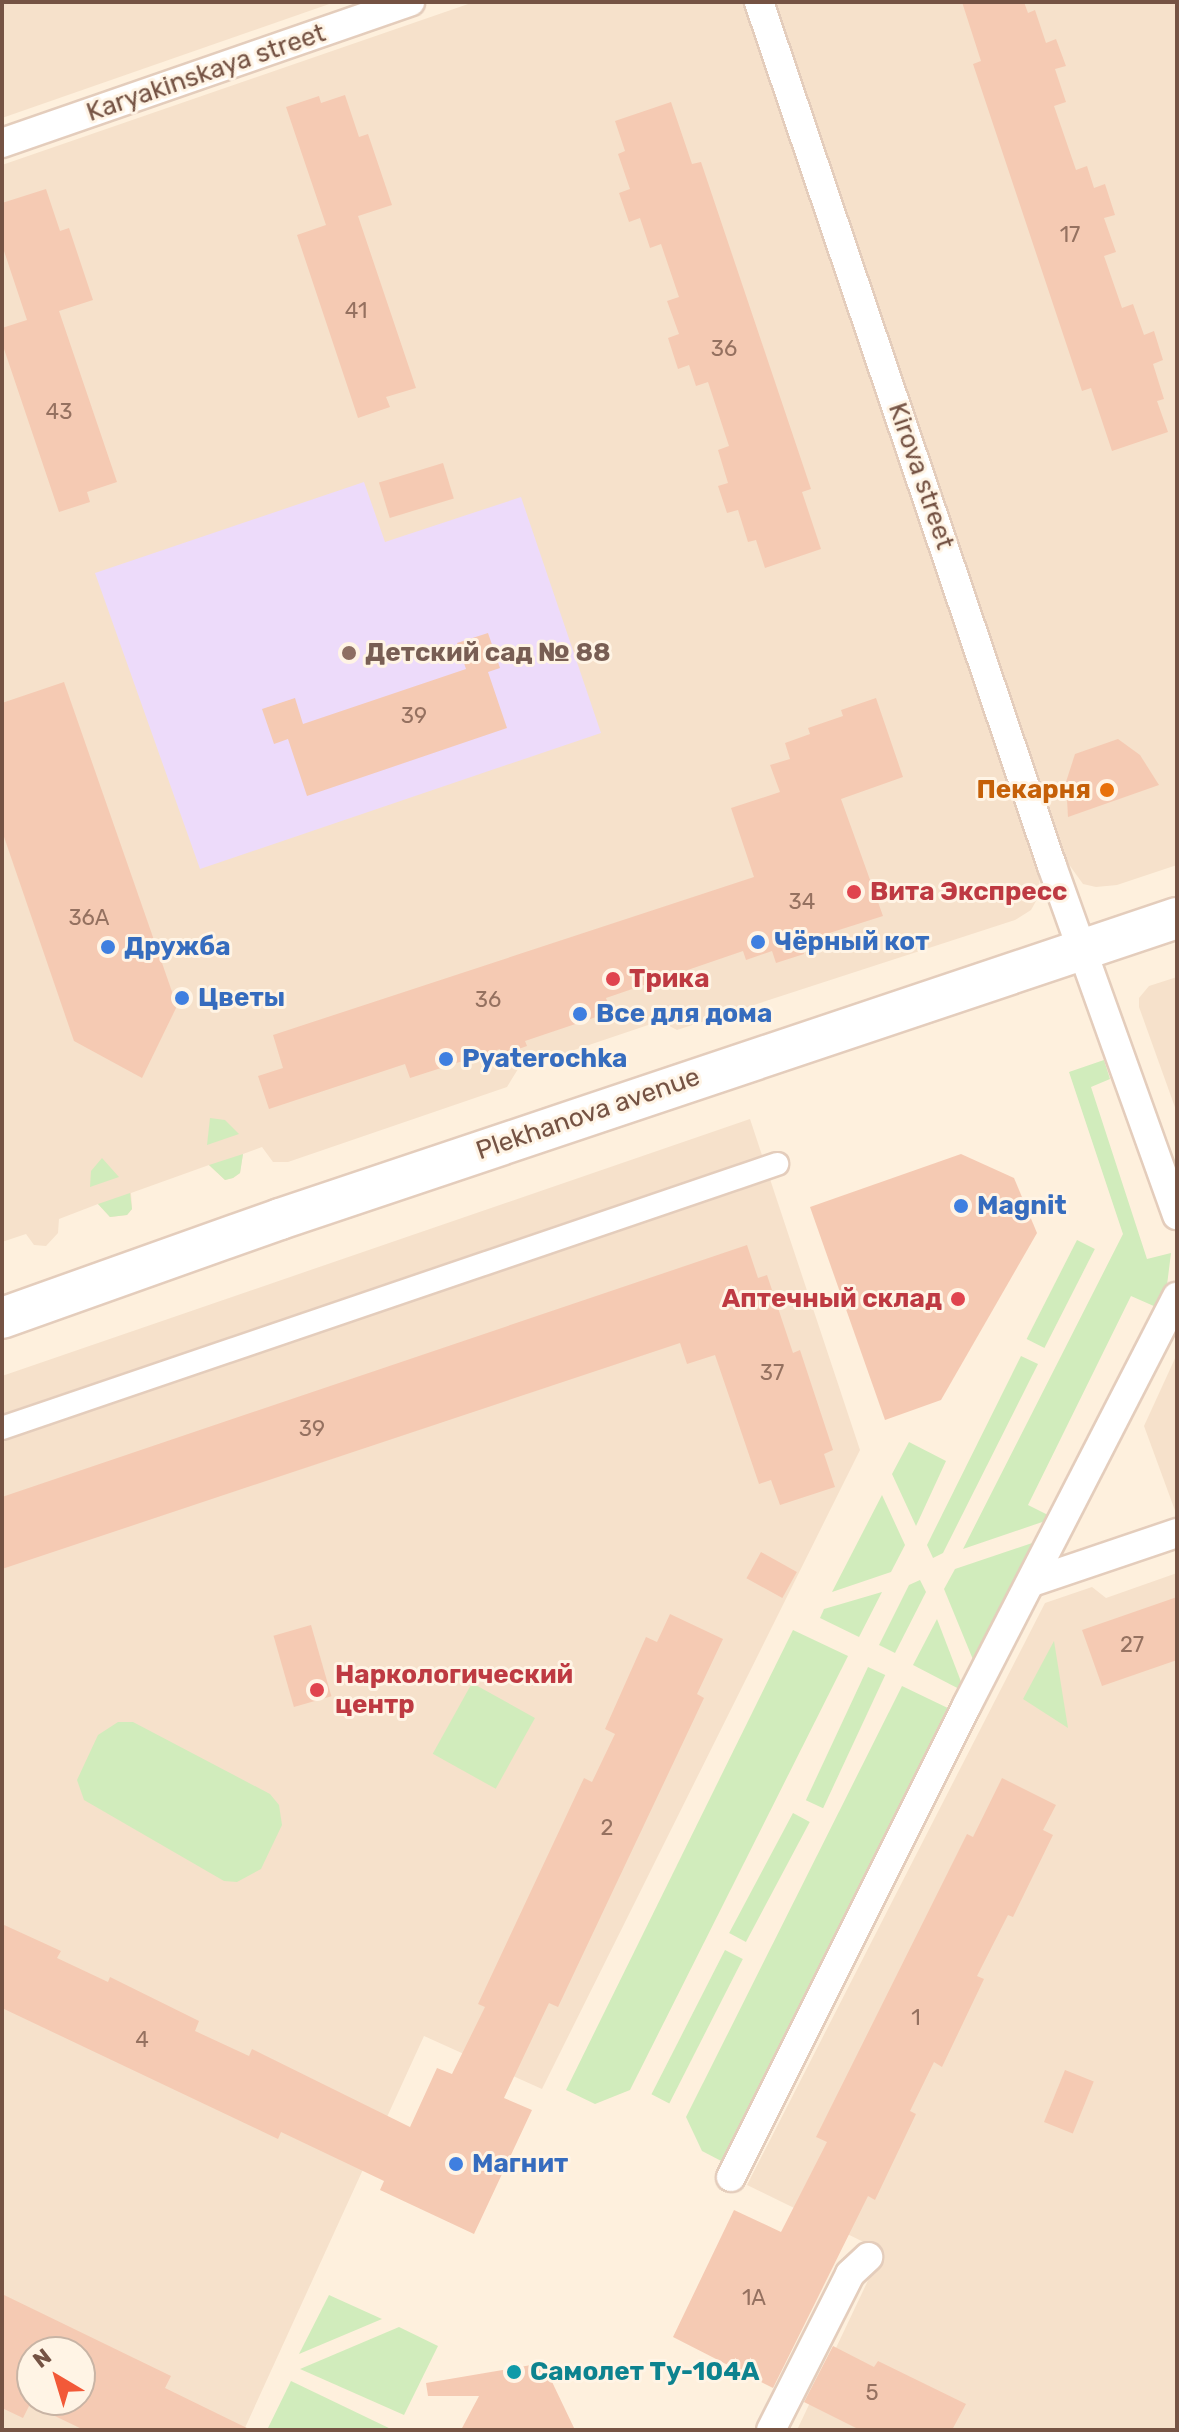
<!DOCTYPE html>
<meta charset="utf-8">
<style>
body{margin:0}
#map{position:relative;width:1179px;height:2432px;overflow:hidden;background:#fef0dd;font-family:Rubik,sans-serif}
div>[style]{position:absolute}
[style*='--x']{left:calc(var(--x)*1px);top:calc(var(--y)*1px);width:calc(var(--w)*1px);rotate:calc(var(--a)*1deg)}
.residential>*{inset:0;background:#f6e1cb}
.education>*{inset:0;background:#eddbfa}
.green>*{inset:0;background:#d1ecbc;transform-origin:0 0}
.building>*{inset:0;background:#f5cab3;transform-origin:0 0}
.roads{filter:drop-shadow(2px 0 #e4cdbc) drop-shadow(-2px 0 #e4cdbc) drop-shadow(0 2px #e4cdbc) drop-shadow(0 -2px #e4cdbc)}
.pedestrian>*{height:22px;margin:-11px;padding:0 11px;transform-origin:11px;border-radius:11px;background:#fff}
.minor>*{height:28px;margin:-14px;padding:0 14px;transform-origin:14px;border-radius:14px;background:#fff}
.secondary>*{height:40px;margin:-20px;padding:0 20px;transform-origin:20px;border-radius:20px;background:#fff}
.dots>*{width:22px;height:22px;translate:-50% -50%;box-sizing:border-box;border:4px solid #fff4e5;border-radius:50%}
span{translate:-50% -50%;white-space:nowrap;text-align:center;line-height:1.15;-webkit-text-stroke:6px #fff4e5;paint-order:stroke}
.number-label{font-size:22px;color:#957160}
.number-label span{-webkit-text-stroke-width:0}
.street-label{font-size:26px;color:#755344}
.education-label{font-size:26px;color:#785e54;font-weight:700}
.left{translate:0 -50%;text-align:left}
.food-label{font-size:26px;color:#c56008;font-weight:700}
.right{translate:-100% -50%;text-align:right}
.health-label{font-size:26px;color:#be3a42;font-weight:700}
.shop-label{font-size:26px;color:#366cbe;font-weight:700}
.culture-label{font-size:26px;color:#0d838f;font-weight:700}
.frame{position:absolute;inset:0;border:4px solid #755344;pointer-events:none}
.north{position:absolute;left:16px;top:2336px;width:80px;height:80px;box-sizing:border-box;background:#fff4e5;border:2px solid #c8b4a5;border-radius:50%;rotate:322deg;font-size:22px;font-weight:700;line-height:32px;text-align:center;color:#755344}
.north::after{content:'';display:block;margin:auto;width:28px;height:36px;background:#f25938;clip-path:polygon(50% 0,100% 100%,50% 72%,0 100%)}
</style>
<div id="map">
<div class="residential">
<i style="clip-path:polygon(2px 2px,335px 2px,2px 118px)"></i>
<i style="clip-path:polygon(474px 2px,742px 2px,930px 546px,1039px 874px,1040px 894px,1031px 910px,1015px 920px,677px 1030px,660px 1021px,518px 1069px,507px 1087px,288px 1162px,273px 1162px,262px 1147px,243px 1154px,240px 1173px,233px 1178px,225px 1180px,209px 1165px,131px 1193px,132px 1209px,127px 1215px,110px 1217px,98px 1204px,59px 1219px,58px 1233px,46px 1246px,34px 1245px,26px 1234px,2px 1242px,2px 165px)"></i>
<i style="clip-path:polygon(774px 2px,1177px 2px,1177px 865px,1117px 885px,1096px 887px,1083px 884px,1065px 859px)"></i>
<i style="clip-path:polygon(1177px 977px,1177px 1113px,1139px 1007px,1139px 998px,1149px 986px)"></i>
<i style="clip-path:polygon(evenodd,750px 1119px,860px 1450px,542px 2089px,424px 2036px,244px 2430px,2px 2430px,2px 1376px,750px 1119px,32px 2352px,80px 2352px,80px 2400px,32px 2400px,32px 2352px)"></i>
<i style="clip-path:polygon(1177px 1354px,1177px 1516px,1144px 1426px)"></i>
<i style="clip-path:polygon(1177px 1573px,1177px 2430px,797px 2430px,882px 2251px,747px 2185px,1045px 1603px,1092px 1587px,1106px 1598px)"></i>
</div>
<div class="education">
<i style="clip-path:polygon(364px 482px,385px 542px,521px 497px,601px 733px,200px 869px,95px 573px)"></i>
</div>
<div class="green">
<i style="clip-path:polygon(1104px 1060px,1110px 1079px,1091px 1087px,1147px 1259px,1171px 1253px,1167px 1285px,1156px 1307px,1131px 1296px,1028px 1505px,1054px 1518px,963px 1549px,1123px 1234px,1069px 1072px)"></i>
<i style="clip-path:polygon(210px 1118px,225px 1120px,239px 1134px,207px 1145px)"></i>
<i style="clip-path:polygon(243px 1154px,240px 1173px,233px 1178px,225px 1180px,209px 1165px)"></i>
<i style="clip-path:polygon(102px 1158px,119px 1177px,90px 1187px,91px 1171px)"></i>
<i style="clip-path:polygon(130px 1193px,132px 1209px,127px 1215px,110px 1217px,98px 1204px)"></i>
<i style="left:1077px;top:1240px;width:20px;height:111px;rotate:27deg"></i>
<i style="clip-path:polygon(1021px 1356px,1038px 1364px,943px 1553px,933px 1558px,927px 1545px)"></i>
<i style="clip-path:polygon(909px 1442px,946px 1461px,916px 1526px,892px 1474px)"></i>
<i style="clip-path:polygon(882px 1495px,905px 1545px,891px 1572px,832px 1592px)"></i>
<i style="clip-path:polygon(1041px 1540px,974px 1662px,944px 1589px,955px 1569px)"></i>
<i style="clip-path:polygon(920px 1580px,926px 1592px,895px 1653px,879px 1645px,909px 1585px)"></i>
<i style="clip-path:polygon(882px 1592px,859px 1637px,820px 1618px,824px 1609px)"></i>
<i style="clip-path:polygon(937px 1619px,965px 1692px,913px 1665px)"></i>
<i style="clip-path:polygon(793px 1630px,848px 1656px,630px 2090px,595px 2104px,566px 2090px)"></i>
<i style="clip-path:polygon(1054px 1641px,1068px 1728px,1023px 1699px)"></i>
<i style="left:868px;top:1667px;width:19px;height:147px;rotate:25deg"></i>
<i style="left:472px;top:1683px;width:72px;height:81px;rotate:29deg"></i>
<i style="clip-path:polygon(902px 1686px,954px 1711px,727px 2164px,702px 2151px,686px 2117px)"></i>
<i style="clip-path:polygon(118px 1722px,133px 1722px,270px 1794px,279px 1805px,282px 1825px,261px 1869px,237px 1882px,224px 1881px,84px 1800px,77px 1780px,98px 1735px)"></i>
<i style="left:793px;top:1813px;width:19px;height:136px;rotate:28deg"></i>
<i style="left:725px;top:1950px;width:20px;height:162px;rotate:27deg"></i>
<i style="clip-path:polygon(329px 2295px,382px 2319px,299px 2354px)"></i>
<i style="clip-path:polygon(399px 2327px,438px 2346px,404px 2415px,300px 2369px)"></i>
<i style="clip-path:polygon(291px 2381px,393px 2430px,267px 2430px)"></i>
</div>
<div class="building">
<i style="clip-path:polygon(962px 2px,1024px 2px,1028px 13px,1035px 10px,1046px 43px,1056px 39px,1066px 66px,1055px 69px,1066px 102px,1054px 106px,1076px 170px,1087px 166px,1094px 188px,1105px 184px,1115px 215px,1104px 218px,1116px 252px,1104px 256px,1122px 308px,1133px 304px,1144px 335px,1154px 331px,1163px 360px,1153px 364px,1164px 399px,1157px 401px,1168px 432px,1112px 451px,1091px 388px,1082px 391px,973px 64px,981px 61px)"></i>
<i style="clip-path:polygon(345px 95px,359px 137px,368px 134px,392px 205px,358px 216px,416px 388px,386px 397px,390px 407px,358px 418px,297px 235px,326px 225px,286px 107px,319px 96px,321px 103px)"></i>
<i style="clip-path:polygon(671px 102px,692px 164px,701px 162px,811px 489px,802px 492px,821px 549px,765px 568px,756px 540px,748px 542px,738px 510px,727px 513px,718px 486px,728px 483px,718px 450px,729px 446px,708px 382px,696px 386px,689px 365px,678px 369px,668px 338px,679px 334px,667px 301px,679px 297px,661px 244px,650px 248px,640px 218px,629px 222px,619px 193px,630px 189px,618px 154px,625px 151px,615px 121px)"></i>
<i style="clip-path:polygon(46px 189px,60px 231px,69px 228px,93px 300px,59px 311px,117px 482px,87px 492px,90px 502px,59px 512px,2px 343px,2px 328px,27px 320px,2px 245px,2px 203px)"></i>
<i style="left:443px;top:463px;width:37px;height:67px;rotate:73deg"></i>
<i style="clip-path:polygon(488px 633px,500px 668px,488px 672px,507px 728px,307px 796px,288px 739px,274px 744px,262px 709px,295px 698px,303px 724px,466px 669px,457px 643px)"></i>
<i style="clip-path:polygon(64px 682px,177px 1006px,142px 1078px,74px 1041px,2px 831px,2px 703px)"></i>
<i style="clip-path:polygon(876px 698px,903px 777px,841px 799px,883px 916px,801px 942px,804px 954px,776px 963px,772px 951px,746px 960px,743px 951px,606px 998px,611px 1012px,525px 1041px,527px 1046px,502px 1055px,500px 1049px,410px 1078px,405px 1064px,269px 1109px,258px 1076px,283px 1068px,273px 1035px,754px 877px,731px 808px,780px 792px,770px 765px,790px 759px,785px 743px,810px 734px,808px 728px,843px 716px,841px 710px)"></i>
<i style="clip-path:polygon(1118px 739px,1140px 755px,1159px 785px,1068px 817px,1066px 782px,1075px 754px)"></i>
<i style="clip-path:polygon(961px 1154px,1014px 1178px,1037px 1233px,941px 1400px,885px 1420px,810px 1207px)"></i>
<i style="clip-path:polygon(747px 1245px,758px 1278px,767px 1275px,793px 1353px,800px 1350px,833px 1450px,824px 1454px,835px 1487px,780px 1505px,771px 1480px,759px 1484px,715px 1355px,687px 1364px,680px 1343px,2px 1569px,2px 1497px)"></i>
<i style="left:761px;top:1552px;width:41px;height:30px;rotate:29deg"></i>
<i style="clip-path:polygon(1177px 1597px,1177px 1660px,1102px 1686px,1082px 1630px)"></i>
<i style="clip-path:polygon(670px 1614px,723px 1639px,697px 1694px,704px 1698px,558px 2007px,549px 2003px,504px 2098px,532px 2110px,474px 2234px,380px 2190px,384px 2181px,281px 2132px,278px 2139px,2px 2008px,2px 1924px,61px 1951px,57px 1958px,108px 1982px,110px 1977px,199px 2021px,195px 2031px,249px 2056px,252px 2049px,410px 2127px,437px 2068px,452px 2074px,485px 2007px,478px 2004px,584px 1778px,592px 1782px,615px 1734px,605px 1729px,646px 1637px,657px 1642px)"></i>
<i style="left:311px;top:1625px;width:74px;height:39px;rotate:74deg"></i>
<i style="clip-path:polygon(1002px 1778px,1056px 1805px,1043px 1830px,1053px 1835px,1013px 1917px,1008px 1915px,977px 1976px,984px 1979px,942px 2067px,934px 2062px,910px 2111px,916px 2114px,875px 2200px,868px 2196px,773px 2388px,673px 2337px,734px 2210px,781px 2232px,827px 2142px,816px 2137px,967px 1834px,973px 1837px)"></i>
<i style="left:1065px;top:2070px;width:31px;height:56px;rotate:22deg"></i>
<i style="clip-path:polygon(evenodd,2px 2294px,171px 2376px,165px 2388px,251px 2430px,84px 2430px,30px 2404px,23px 2418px,2px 2408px,2px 2294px,32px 2352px,80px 2352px,80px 2400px,32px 2400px,32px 2352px)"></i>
<i style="clip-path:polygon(833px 2346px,874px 2367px,878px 2361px,966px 2404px,952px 2430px,860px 2430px,804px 2402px)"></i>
<i style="clip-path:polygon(543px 2363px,575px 2430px,461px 2430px,479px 2396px,428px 2396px,426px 2383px)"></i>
</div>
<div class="roads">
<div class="pedestrian">
<i style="--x:2;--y:1428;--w:819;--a:-18.81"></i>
</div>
<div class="minor">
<i style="--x:759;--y:2;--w:912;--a:71.27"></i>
<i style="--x:1052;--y:866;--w:371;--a:70.3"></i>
<i style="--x:2;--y:143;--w:432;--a:-19.1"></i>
<i style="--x:1032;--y:1582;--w:153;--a:-18.7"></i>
<i style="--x:731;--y:2177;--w:528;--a:-63.43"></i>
<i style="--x:967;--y:1705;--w:459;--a:-62.8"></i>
<i style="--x:771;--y:2430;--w:175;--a:-63.1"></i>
<i style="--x:850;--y:2274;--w:25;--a:-43"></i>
</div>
<div class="secondary">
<i style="--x:2;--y:1318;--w:295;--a:-19.6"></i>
<i style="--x:280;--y:1219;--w:946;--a:-18.55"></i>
</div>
</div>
<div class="dots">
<i style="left:349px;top:653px;background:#8d6e63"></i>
<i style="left:1107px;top:790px;background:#e8710a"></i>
<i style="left:854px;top:892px;background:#e0444e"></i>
<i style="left:758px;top:942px;background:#3f7fe0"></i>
<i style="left:108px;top:947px;background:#3f7fe0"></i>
<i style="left:613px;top:979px;background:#e0444e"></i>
<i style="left:182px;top:998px;background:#3f7fe0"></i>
<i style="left:580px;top:1014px;background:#3f7fe0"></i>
<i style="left:446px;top:1059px;background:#3f7fe0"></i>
<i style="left:961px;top:1206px;background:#3f7fe0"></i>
<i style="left:958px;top:1299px;background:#e0444e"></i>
<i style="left:317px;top:1690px;background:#e0444e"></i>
<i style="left:456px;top:2164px;background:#3f7fe0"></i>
<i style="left:514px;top:2372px;background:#0f9aa8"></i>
</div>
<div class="number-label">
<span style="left:1070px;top:235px">17</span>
<span style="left:356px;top:311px">41</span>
<span style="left:724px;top:349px">36</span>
<span style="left:59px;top:412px">43</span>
<span style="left:414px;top:716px">39</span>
<span style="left:802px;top:902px">34</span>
<span style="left:89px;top:918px">36А</span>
<span style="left:488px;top:1000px">36</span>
<span style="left:772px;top:1373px">37</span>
<span style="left:312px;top:1429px">39</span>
<span style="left:1132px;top:1645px">27</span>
<span style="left:607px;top:1828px">2</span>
<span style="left:916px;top:2018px">1</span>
<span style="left:142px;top:2040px">4</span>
<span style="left:754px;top:2298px">1А</span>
<span style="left:872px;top:2393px">5</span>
</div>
<div class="street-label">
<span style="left:206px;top:73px;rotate:-19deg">Karyakinskaya street</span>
<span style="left:921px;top:476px;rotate:71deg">Kirova street</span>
<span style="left:588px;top:1114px;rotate:-19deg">Plekhanova avenue</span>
</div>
<div class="education-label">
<span class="left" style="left:365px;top:653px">Детский сад № 88</span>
</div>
<div class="food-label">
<span class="right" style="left:1091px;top:790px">Пекарня</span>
</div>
<div class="health-label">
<span class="left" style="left:870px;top:892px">Вита Экспресс</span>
<span class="left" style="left:629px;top:979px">Трика</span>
<span class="right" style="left:942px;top:1299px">Аптечный склад</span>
<span class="left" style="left:335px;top:1690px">Наркологический<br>центр</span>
</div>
<div class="shop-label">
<span class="left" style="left:774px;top:942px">Чёрный кот</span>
<span class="left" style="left:124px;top:947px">Дружба</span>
<span class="left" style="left:198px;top:998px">Цветы</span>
<span class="left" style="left:596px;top:1014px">Все для дома</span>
<span class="left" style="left:462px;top:1059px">Pyaterochka</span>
<span class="left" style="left:977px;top:1206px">Magnit</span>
<span class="left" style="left:472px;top:2164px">Магнит</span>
</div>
<div class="culture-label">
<span class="left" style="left:530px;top:2372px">Самолет Ту-104А</span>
</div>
<div class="frame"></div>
<div class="north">N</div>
</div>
